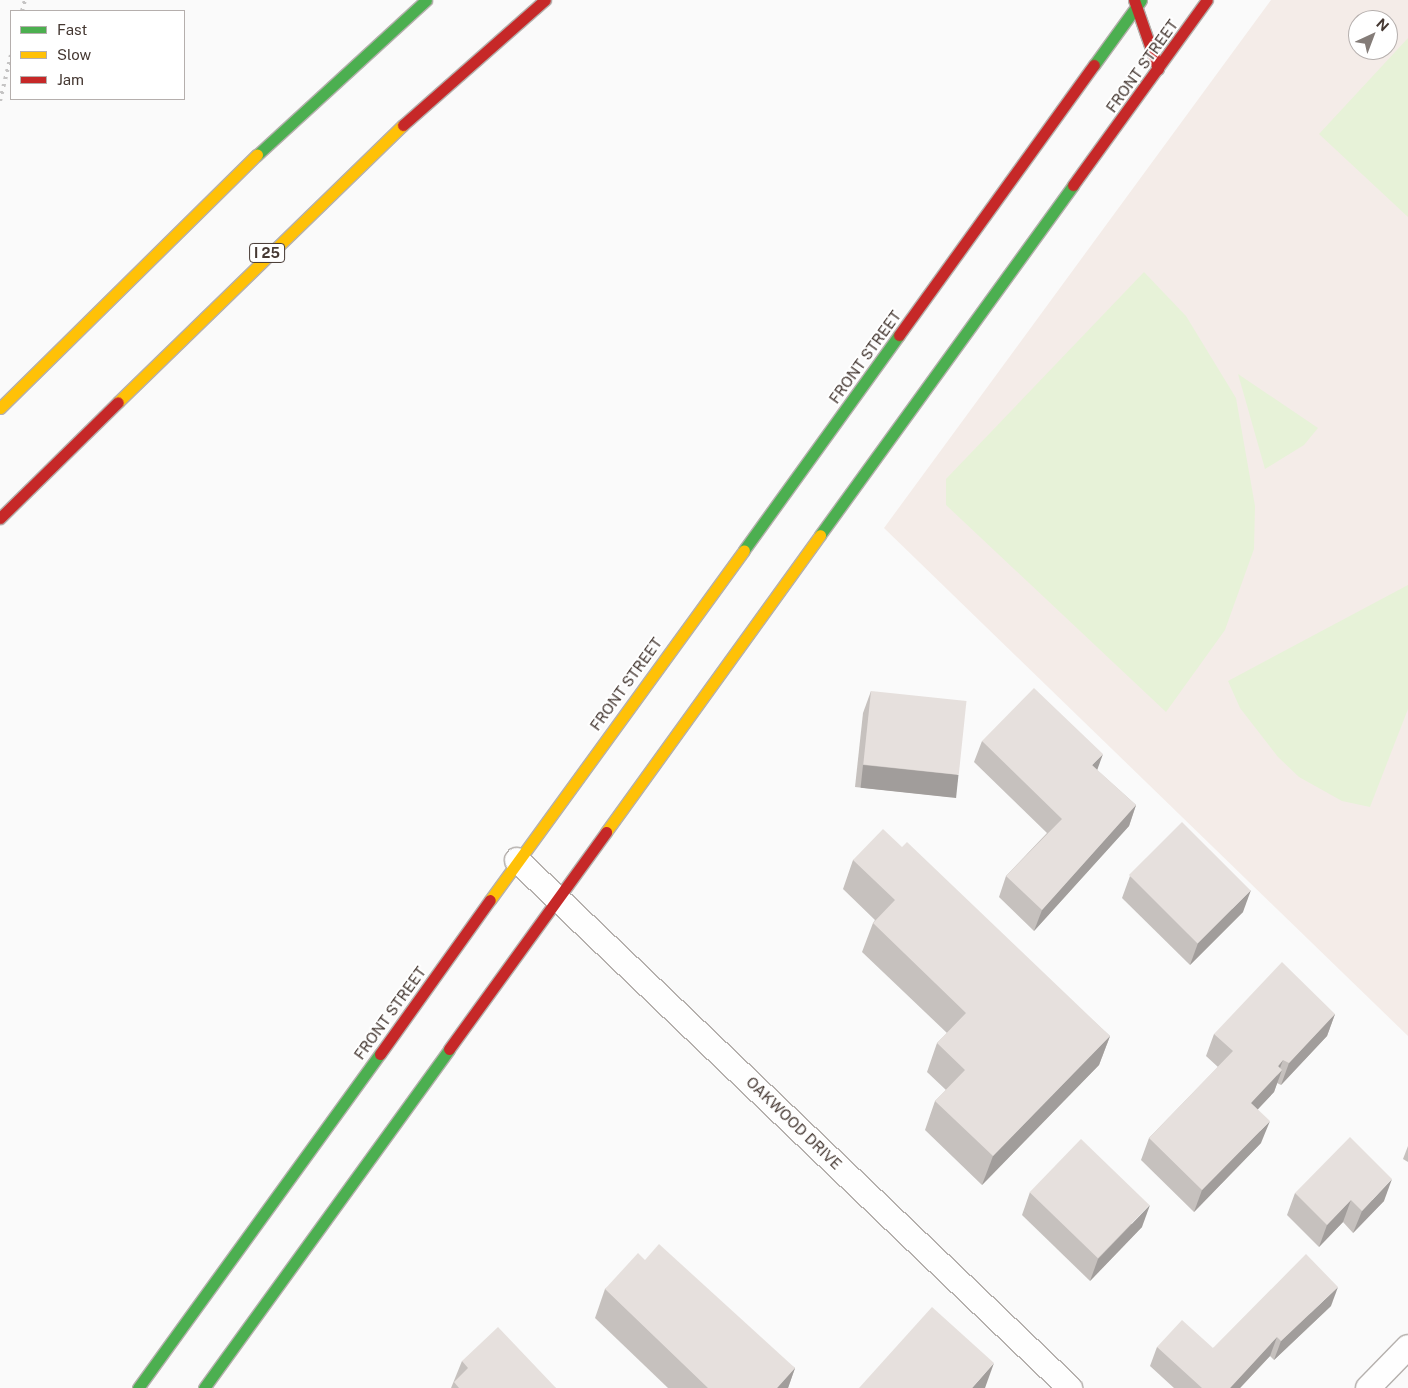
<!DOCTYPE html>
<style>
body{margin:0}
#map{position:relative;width:1408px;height:1388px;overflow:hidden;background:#fafafa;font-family:"Public Sans",sans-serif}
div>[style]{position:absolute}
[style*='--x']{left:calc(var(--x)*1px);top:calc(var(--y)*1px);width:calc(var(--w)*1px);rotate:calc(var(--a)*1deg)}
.education>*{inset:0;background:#f4ece8}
.green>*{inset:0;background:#e7f2d8}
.roads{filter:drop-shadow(1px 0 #b5b0ad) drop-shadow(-1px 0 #b5b0ad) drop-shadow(0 1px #b5b0ad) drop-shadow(0 -1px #b5b0ad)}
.street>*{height:24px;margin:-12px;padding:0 12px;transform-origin:12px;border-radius:12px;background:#fefefe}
.fast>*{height:11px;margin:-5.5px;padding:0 5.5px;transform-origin:5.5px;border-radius:5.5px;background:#4caf50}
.slow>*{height:11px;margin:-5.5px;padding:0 5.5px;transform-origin:5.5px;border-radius:5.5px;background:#ffc107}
.jam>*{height:11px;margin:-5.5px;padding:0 5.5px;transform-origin:5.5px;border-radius:5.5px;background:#c62828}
.rail>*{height:4px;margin-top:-2px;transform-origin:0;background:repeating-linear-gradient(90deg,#c5c4c4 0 2.5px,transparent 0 7.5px)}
.wall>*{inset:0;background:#c6c1be}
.shaded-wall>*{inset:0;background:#a19d9b;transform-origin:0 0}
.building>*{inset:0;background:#e6e0dd;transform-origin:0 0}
span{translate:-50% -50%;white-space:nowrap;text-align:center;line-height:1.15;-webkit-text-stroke:4px #fff;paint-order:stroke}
.shield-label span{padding:1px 4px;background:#fff;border:1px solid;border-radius:4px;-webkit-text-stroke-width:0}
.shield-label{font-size:14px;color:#453832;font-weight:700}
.street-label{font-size:15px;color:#453832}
.legend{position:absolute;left:10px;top:10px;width:175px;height:90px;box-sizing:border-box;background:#fff;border:1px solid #b5afad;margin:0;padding:6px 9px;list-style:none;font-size:15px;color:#453832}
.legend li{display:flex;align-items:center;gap:10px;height:25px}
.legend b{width:25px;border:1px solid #b5afad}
.north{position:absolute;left:1348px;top:10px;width:50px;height:50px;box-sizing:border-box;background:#fff;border:1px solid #b5afad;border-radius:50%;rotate:43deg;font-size:14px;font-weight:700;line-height:20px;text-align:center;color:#453832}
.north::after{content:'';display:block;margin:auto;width:18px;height:22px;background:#847c78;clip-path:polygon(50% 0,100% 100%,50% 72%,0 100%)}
</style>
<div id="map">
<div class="education">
<i style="clip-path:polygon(evenodd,1271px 0,1408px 0,1408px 1036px,884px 528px,1271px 0,1358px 20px,1388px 20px,1388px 50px,1358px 50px,1358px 20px)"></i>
</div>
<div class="green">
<i style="clip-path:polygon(1408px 38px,1408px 217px,1319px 134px)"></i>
<i style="clip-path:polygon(1144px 272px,1186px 316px,1236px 398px,1255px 506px,1254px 549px,1225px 630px,1166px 712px,946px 505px,946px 479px)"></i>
<i style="clip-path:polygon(1238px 374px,1318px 428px,1304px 445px,1265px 469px)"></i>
<i style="clip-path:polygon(1408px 585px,1408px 709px,1370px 807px,1342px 801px,1299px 777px,1278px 757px,1240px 708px,1228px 681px)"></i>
</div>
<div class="roads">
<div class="street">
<i style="--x:517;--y:860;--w:765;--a:43.68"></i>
<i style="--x:1368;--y:1388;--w:57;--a:-45.7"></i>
</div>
<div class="fast">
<i style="--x:1094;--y:65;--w:80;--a:-54.1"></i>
<i style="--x:257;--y:155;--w:229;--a:-42.5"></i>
<i style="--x:820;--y:535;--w:432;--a:-54.1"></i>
<i style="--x:744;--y:550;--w:265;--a:-54.2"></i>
<i style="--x:138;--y:1388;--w:412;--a:-54.1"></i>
<i style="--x:204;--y:1388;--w:418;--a:-54.1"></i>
</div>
<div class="slow">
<i style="--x:118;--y:402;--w:397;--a:-44.2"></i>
<i style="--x:0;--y:408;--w:361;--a:-44.6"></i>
<i style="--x:606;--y:832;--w:366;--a:-54.2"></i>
<i style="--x:490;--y:900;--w:432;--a:-54"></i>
</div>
<div class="jam">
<i style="--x:1134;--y:0;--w:73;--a:70.8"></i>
<i style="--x:403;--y:125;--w:189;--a:-41.4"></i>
<i style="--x:1073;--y:185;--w:228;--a:-54.1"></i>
<i style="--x:899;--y:335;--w:333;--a:-54.2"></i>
<i style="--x:0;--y:518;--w:165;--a:-44.5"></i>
<i style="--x:449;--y:1049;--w:268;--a:-54.1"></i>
<i style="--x:380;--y:1054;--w:189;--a:-54.5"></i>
</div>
</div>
<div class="rail">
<i style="--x:22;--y:11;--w:11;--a:-75"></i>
<i style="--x:0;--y:101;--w:47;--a:-76.6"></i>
</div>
<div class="wall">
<i style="clip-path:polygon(871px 691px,958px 775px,950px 797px,855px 787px,863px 713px)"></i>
<i style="clip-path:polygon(982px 741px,1097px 770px,1136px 805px,1129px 826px,1034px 931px,999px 897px,1006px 876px,1047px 833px,974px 762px)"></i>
<i style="clip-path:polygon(902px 847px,1110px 1036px,1099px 1065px,982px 1185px,925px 1130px,935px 1101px,946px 1090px,927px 1072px,937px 1043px,947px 1033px,862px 952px,873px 923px,875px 920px,843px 889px,853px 860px)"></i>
<i style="clip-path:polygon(1130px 876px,1243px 912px,1190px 965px,1122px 898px)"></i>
<i style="clip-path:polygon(1335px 1014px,1327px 1036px,1281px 1085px,1277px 1083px,1274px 1092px,1258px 1109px,1261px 1143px,1194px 1212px,1141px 1160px,1149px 1138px,1218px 1067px,1206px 1056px,1214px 1034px)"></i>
<i style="clip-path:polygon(1408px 1146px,1408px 1162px,1403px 1159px)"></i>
<i style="clip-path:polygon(1030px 1192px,1142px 1227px,1090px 1281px,1022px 1215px)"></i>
<i style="clip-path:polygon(1295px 1193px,1384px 1201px,1353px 1233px,1343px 1222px,1319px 1247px,1287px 1215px)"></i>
<i style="clip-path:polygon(645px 1260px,795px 1368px,788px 1388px,668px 1388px,595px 1318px,605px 1289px)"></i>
<i style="clip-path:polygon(1331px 1306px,1274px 1360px,1270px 1356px,1240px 1388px,1174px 1388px,1150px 1366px,1157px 1347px,1213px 1348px)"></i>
<i style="clip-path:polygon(462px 1361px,556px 1388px,451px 1388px)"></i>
</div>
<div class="shaded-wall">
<i style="clip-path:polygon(1103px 754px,1095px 776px,1092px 765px)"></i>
<i style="left:863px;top:765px;width:96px;height:23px;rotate:6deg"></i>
<i style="clip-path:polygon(1136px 805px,1129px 826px,1034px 931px,1042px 910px)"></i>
<i style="clip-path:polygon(1251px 890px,1243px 912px,1190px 965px,1198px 943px)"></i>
<i style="clip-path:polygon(1335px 1014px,1327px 1036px,1281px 1085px,1289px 1063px)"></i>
<i style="clip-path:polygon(1110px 1036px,1099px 1065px,982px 1185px,993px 1156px)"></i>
<i style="clip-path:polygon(1283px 1060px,1277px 1076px,1282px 1070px,1274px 1092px,1243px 1125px,1251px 1103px)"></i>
<i style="clip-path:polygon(1270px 1121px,1261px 1143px,1194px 1212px,1202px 1190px)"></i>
<i style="clip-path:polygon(1392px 1179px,1384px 1201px,1353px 1233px,1362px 1211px)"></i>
<i style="clip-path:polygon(1351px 1200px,1343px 1222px,1319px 1247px,1327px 1225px)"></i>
<i style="clip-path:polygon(1150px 1205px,1142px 1227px,1090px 1281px,1098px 1259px)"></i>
<i style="clip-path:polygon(1338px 1287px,1331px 1306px,1274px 1360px,1281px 1341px)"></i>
<i style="clip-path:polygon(1277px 1337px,1270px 1356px,1240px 1388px,1230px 1388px)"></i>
<i style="clip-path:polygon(994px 1363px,985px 1388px,972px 1388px)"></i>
<i style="clip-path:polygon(795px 1368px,788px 1388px,777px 1388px)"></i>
</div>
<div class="building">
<i style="clip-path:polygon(1034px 688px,1103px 754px,1092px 765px,1136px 805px,1042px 910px,1006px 876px,1062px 819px,982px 741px)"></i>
<i style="left:871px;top:691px;width:96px;height:74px;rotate:6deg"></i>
<i style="left:1182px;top:822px;width:97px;height:75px;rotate:45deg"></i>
<i style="clip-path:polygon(883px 829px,902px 847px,907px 842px,1110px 1036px,993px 1156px,935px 1101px,965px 1070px,937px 1043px,966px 1013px,873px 923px,895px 900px,853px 860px)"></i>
<i style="clip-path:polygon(1282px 962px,1335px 1014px,1289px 1063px,1283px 1060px,1278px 1066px,1282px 1070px,1251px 1103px,1270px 1121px,1202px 1190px,1149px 1138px,1233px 1051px,1214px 1034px)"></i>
<i style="clip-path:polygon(1350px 1137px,1392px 1179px,1362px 1211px,1351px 1200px,1327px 1225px,1295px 1193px)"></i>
<i style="left:1081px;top:1139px;width:95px;height:74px;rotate:44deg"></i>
<i style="clip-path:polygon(659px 1244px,795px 1368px,777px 1388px,708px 1388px,605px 1289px,638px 1253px,645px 1260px)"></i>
<i style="clip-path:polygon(1306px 1254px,1338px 1287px,1281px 1341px,1277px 1337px,1230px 1388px,1202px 1388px,1157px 1347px,1182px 1320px,1213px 1348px)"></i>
<i style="clip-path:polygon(932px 1307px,994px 1363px,972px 1388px,859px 1388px)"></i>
<i style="clip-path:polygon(498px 1327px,556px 1388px,459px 1388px,454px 1382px,468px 1368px,462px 1361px)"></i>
</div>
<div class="shield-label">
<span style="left:267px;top:253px">I 25</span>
</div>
<div class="street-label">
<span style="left:1142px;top:66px;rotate:-54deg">FRONT STREET</span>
<span style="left:865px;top:357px;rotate:-54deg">FRONT STREET</span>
<span style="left:626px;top:684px;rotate:-54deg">FRONT STREET</span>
<span style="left:390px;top:1013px;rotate:-54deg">FRONT STREET</span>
<span style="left:794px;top:1123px;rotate:44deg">OAKWOOD DRIVE</span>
</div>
<ul class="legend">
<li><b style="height:6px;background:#4caf50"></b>Fast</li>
<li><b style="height:6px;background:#ffc107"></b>Slow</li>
<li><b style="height:6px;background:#c62828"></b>Jam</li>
</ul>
<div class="north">N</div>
</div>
